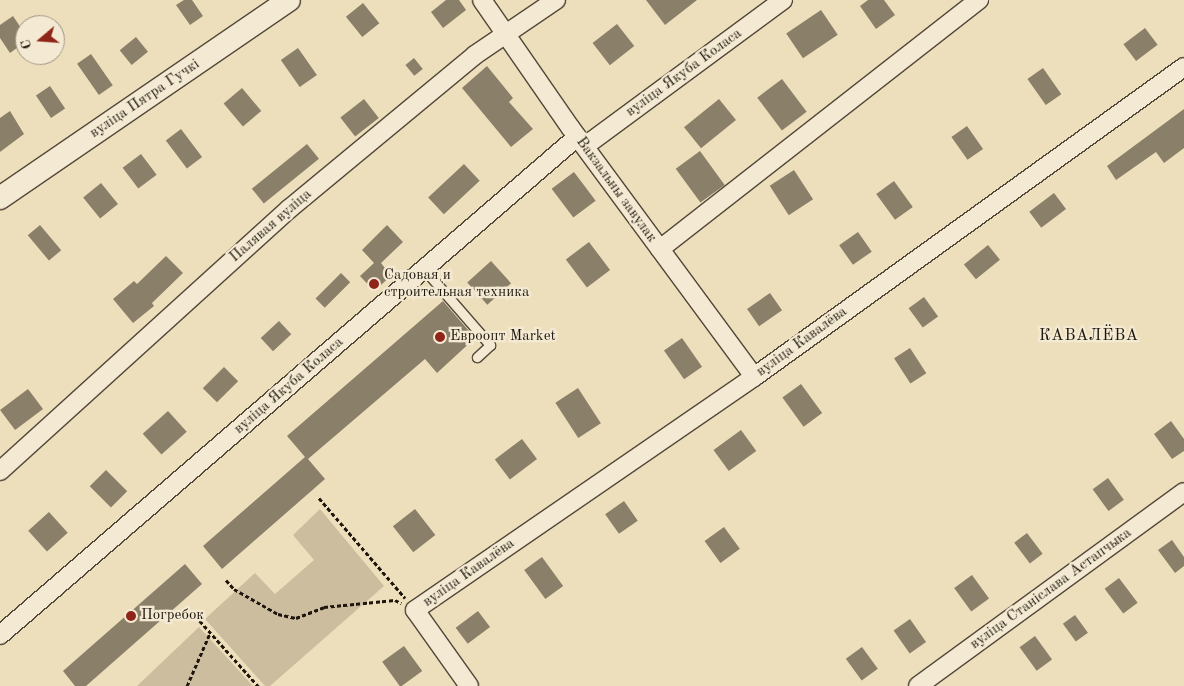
<!DOCTYPE html>
<meta charset="utf-8">
<style>
body{margin:0}
#map{position:relative;width:1184px;height:686px;overflow:hidden;background:#eedfbc;font-family:"Old Standard TT",serif}
div>[style]{position:absolute}
[style*='--x']{left:calc(var(--x)*1px);top:calc(var(--y)*1px);width:calc(var(--w)*1px);rotate:calc(var(--a)*1deg)}
.green>*{inset:0;background:#cbbd9e}
.building>*{inset:0;background:#8a7f68;transform-origin:0 0}
.path>*{height:3px;margin-top:-1.5px;transform-origin:0;background:repeating-linear-gradient(90deg,#1e160d 0 4px,transparent 0 6.5px)}
.roads{filter:drop-shadow(1px 0 #524839) drop-shadow(-1px 0 #524839) drop-shadow(0 1px #524839) drop-shadow(0 -1px #524839)}
.service>*{height:9px;margin:-4.5px;padding:0 4.5px;transform-origin:4.5px;border-radius:4.5px;background:#f4ead3}
.minor>*{height:18px;margin:-9px;padding:0 9px;transform-origin:9px;border-radius:9px;background:#f4ead3}
.tertiary>*{height:22px;margin:-11px;padding:0 11px;transform-origin:11px;border-radius:11px;background:#f4ead3}
.dots>*{width:14px;height:14px;translate:-50% -50%;box-sizing:border-box;border:2px solid #f4ead3;border-radius:50%}
span{translate:-50% -50%;white-space:nowrap;text-align:center;line-height:1.15;-webkit-text-stroke:4.5px #f4ead3;paint-order:stroke}
.street-label{font-size:15px;color:#1e160d}
.poi-label{font-size:15px;color:#1e160d}
.left{translate:0 -50%;text-align:left}
.neighbourhood-label{font-size:16px;color:#1e160d;letter-spacing:1px}
.north{position:absolute;left:15px;top:15px;width:50px;height:50px;box-sizing:border-box;background:#f4ead3;border:1px solid #9e9584;border-radius:50%;rotate:252deg;font-size:14px;font-weight:700;line-height:20px;text-align:center;color:#1e160d}
.north::after{content:'';display:block;margin:auto;width:18px;height:22px;background:#8f2418;clip-path:polygon(50% 0,100% 100%,50% 72%,0 100%)}
</style>
<div id="map">
<div class="green">
<i style="clip-path:polygon(320px 509px,384px 586px,270px 686px,265px 686px,205px 619px,255px 573px,275px 594px,314px 560px,293px 535px)"></i>
<i style="clip-path:polygon(199px 627px,253px 686px,137px 686px)"></i>
</div>
<div class="building">
<i style="clip-path:polygon(184px 0,192px 0,203px 16px,190px 25px,176px 5px)"></i>
<i style="clip-path:polygon(446px 0,459px 0,466px 10px,443px 28px,431px 12px)"></i>
<i style="clip-path:polygon(646px 0,697px 0,665px 25px)"></i>
<i style="clip-path:polygon(868px 0,884px 0,895px 15px,876px 29px,860px 6px)"></i>
<i style="left:363px;top:3px;width:26px;height:22px;rotate:51deg"></i>
<i style="left:821px;top:10px;width:30px;height:42px;rotate:56deg"></i>
<i style="clip-path:polygon(13px 16px,25px 34px,25px 42px,10px 53px,0 38px,0 25px)"></i>
<i style="left:617px;top:24px;width:28px;height:31px;rotate:52deg"></i>
<i style="left:1145px;top:28px;width:21px;height:27px;rotate:53deg"></i>
<i style="left:136px;top:37px;width:19px;height:21px;rotate:51deg"></i>
<i style="left:298px;top:48px;width:33px;height:21px;rotate:55deg"></i>
<i style="left:91px;top:54px;width:38px;height:17px;rotate:55deg"></i>
<i style="left:414px;top:58px;width:14px;height:11px;rotate:51deg"></i>
<i style="clip-path:polygon(487px 66px,513px 98px,509px 102px,533px 129px,511px 147px,462px 88px)"></i>
<i style="left:1043px;top:68px;width:32px;height:19px;rotate:55deg"></i>
<i style="left:782px;top:79px;width:41px;height:31px;rotate:53deg"></i>
<i style="left:50px;top:86px;width:27px;height:17px;rotate:56deg"></i>
<i style="left:242px;top:88px;width:30px;height:24px;rotate:50deg"></i>
<i style="left:364px;top:99px;width:24px;height:30px;rotate:52deg"></i>
<i style="left:719px;top:99px;width:27px;height:45px;rotate:51deg"></i>
<i style="clip-path:polygon(1184px 109px,1184px 148px,1164px 163px,1156px 152px,1116px 180px,1107px 166px)"></i>
<i style="clip-path:polygon(10px 111px,24px 134px,0 152px,0 118px)"></i>
<i style="left:967px;top:126px;width:28px;height:19px;rotate:55deg"></i>
<i style="left:181px;top:129px;width:35px;height:19px;rotate:53deg"></i>
<i style="left:307px;top:144px;width:19px;height:71px;rotate:51deg"></i>
<i style="left:700px;top:151px;width:42px;height:30px;rotate:54deg"></i>
<i style="left:141px;top:154px;width:26px;height:23px;rotate:53deg"></i>
<i style="left:464px;top:164px;width:23px;height:49px;rotate:47deg"></i>
<i style="left:794px;top:170px;width:35px;height:29px;rotate:57deg"></i>
<i style="left:574px;top:172px;width:36px;height:28px;rotate:53deg"></i>
<i style="left:894px;top:181px;width:32px;height:22px;rotate:54deg"></i>
<i style="left:101px;top:183px;width:27px;height:23px;rotate:51deg"></i>
<i style="left:1054px;top:193px;width:20px;height:31px;rotate:53deg"></i>
<i style="left:40px;top:225px;width:33px;height:16px;rotate:50deg"></i>
<i style="clip-path:polygon(387px 225px,403px 242px,381px 263px,391px 276px,374px 291px,360px 276px,374px 263px,362px 250px)"></i>
<i style="left:858px;top:232px;width:24px;height:23px;rotate:55deg"></i>
<i style="left:589px;top:242px;width:35px;height:29px;rotate:53deg"></i>
<i style="left:988px;top:245px;width:19px;height:31px;rotate:51deg"></i>
<i style="clip-path:polygon(166px 256px,183px 273px,152px 303px,154px 306px,133px 323px,113px 299px,134px 281px,137px 284px)"></i>
<i style="left:491px;top:261px;width:30px;height:32px;rotate:48deg"></i>
<i style="left:341px;top:273px;width:13px;height:36px;rotate:45deg"></i>
<i style="left:770px;top:293px;width:21px;height:28px;rotate:55deg"></i>
<i style="left:924px;top:297px;width:24px;height:19px;rotate:54deg"></i>
<i style="clip-path:polygon(443px 301px,475px 338px,437px 373px,425px 359px,308px 459px,325px 479px,222px 569px,203px 546px,305px 457px,287px 436px)"></i>
<i style="left:279px;top:321px;width:18px;height:25px;rotate:47deg"></i>
<i style="left:682px;top:338px;width:35px;height:22px;rotate:55deg"></i>
<i style="left:910px;top:348px;width:30px;height:19px;rotate:57deg"></i>
<i style="left:224px;top:367px;width:20px;height:30px;rotate:45deg"></i>
<i style="left:801px;top:384px;width:36px;height:23px;rotate:54deg"></i>
<i style="left:578px;top:388px;width:42px;height:27px;rotate:57deg"></i>
<i style="left:28px;top:389px;width:25px;height:35px;rotate:53deg"></i>
<i style="left:168px;top:411px;width:28px;height:34px;rotate:48deg"></i>
<i style="clip-path:polygon(1171px 421px,1184px 439px,1184px 451px,1172px 459px,1154px 434px)"></i>
<i style="left:741px;top:430px;width:26px;height:34px;rotate:54deg"></i>
<i style="left:522px;top:439px;width:25px;height:34px;rotate:53deg"></i>
<i style="left:106px;top:470px;width:30px;height:23px;rotate:45deg"></i>
<i style="left:1108px;top:478px;width:27px;height:19px;rotate:54deg"></i>
<i style="left:624px;top:501px;width:24px;height:23px;rotate:55deg"></i>
<i style="left:415px;top:509px;width:33px;height:28px;rotate:52deg"></i>
<i style="left:49px;top:512px;width:28px;height:28px;rotate:48deg"></i>
<i style="left:724px;top:527px;width:27px;height:24px;rotate:54deg"></i>
<i style="left:1027px;top:533px;width:26px;height:16px;rotate:53deg"></i>
<i style="clip-path:polygon(1172px 540px,1184px 557px,1184px 566px,1175px 573px,1158px 550px)"></i>
<i style="left:542px;top:557px;width:36px;height:22px;rotate:54deg"></i>
<i style="clip-path:polygon(185px 564px,202px 584px,86px 686px,75px 686px,63px 671px)"></i>
<i style="left:972px;top:575px;width:29px;height:22px;rotate:54deg"></i>
<i style="left:1119px;top:578px;width:31px;height:18px;rotate:53deg"></i>
<i style="left:478px;top:611px;width:20px;height:28px;rotate:53deg"></i>
<i style="left:1075px;top:615px;width:22px;height:15px;rotate:54deg"></i>
<i style="left:910px;top:619px;width:28px;height:20px;rotate:55deg"></i>
<i style="left:1035px;top:636px;width:29px;height:19px;rotate:54deg"></i>
<i style="left:404px;top:646px;width:31px;height:27px;rotate:54deg"></i>
<i style="left:862px;top:647px;width:27px;height:20px;rotate:54deg"></i>
</div>
<div class="path">
<i style="--x:319;--y:498;--w:132;--a:49.3"></i>
<i style="--x:226;--y:580;--w:12;--a:48"></i>
<i style="--x:234;--y:589;--w:51;--a:29.6"></i>
<i style="--x:278;--y:614;--w:18;--a:13"></i>
<i style="--x:296;--y:618;--w:30;--a:-21"></i>
<i style="--x:324;--y:607;--w:71;--a:-5.6"></i>
<i style="--x:395;--y:600;--w:7;--a:27"></i>
<i style="--x:191;--y:611;--w:101;--a:48.2"></i>
<i style="--x:187;--y:686;--w:58;--a:-66.5"></i>
</div>
<div class="roads">
<div class="service">
<i style="--x:424;--y:269;--w:101;--a:49"></i>
<i style="--x:490;--y:345;--w:18;--a:137"></i>
</div>
<div class="minor">
<i style="--x:482;--y:0;--w:155;--a:55.3"></i>
<i style="--x:570;--y:127;--w:310;--a:53.6"></i>
<i style="--x:585;--y:146;--w:246;--a:-36.4"></i>
<i style="--x:660;--y:249;--w:405;--a:-38"></i>
<i style="--x:0;--y:471;--w:390;--a:-42.2"></i>
<i style="--x:289;--y:209;--w:241;--a:-39.6"></i>
<i style="--x:475;--y:55;--w:98;--a:-34.2"></i>
<i style="--x:0;--y:635;--w:762;--a:-40.8"></i>
<i style="--x:469;--y:686;--w:93;--a:-125.4"></i>
<i style="--x:415;--y:610;--w:411;--a:-34.5"></i>
<i style="--x:754;--y:377;--w:530;--a:-35.79"></i>
<i style="--x:918;--y:686;--w:329;--a:-36.1"></i>
</div>
<div class="tertiary">
<i style="--x:0;--y:198;--w:350;--a:-34.4"></i>
</div>
</div>
<div class="dots">
<i style="left:374px;top:284px;background:#8f2418"></i>
<i style="left:440px;top:337px;background:#8f2418"></i>
<i style="left:131px;top:616px;background:#8f2418"></i>
</div>
<div class="street-label">
<span style="left:684px;top:73px;rotate:-36deg">вуліца Якуба Коласа</span>
<span style="left:145px;top:99px;rotate:-34deg">вуліца Пятра Гучкі</span>
<span style="left:616px;top:190px;rotate:54deg">Вакзальны завулак</span>
<span style="left:271px;top:226px;rotate:-41deg">Палявая вуліца</span>
<span style="left:802px;top:342px;rotate:-36deg">вуліца Кавалёва</span>
<span style="left:289px;top:386px;rotate:-41deg">вуліца Якуба Коласа</span>
<span style="left:469px;top:573px;rotate:-35deg">вуліца Кавалёва</span>
<span style="left:1051px;top:589px;rotate:-36deg">вуліца Станіслава Астапчыка</span>
</div>
<div class="poi-label">
<span class="left" style="left:384px;top:284px">Садовая и<br>строительная техника</span>
<span class="left" style="left:450px;top:337px">Евроопт Market</span>
<span class="left" style="left:141px;top:616px">Погребок</span>
</div>
<div class="neighbourhood-label">
<span style="left:1089px;top:336px">КАВАЛЁВА</span>
</div>
<div class="north">С</div>
</div>
